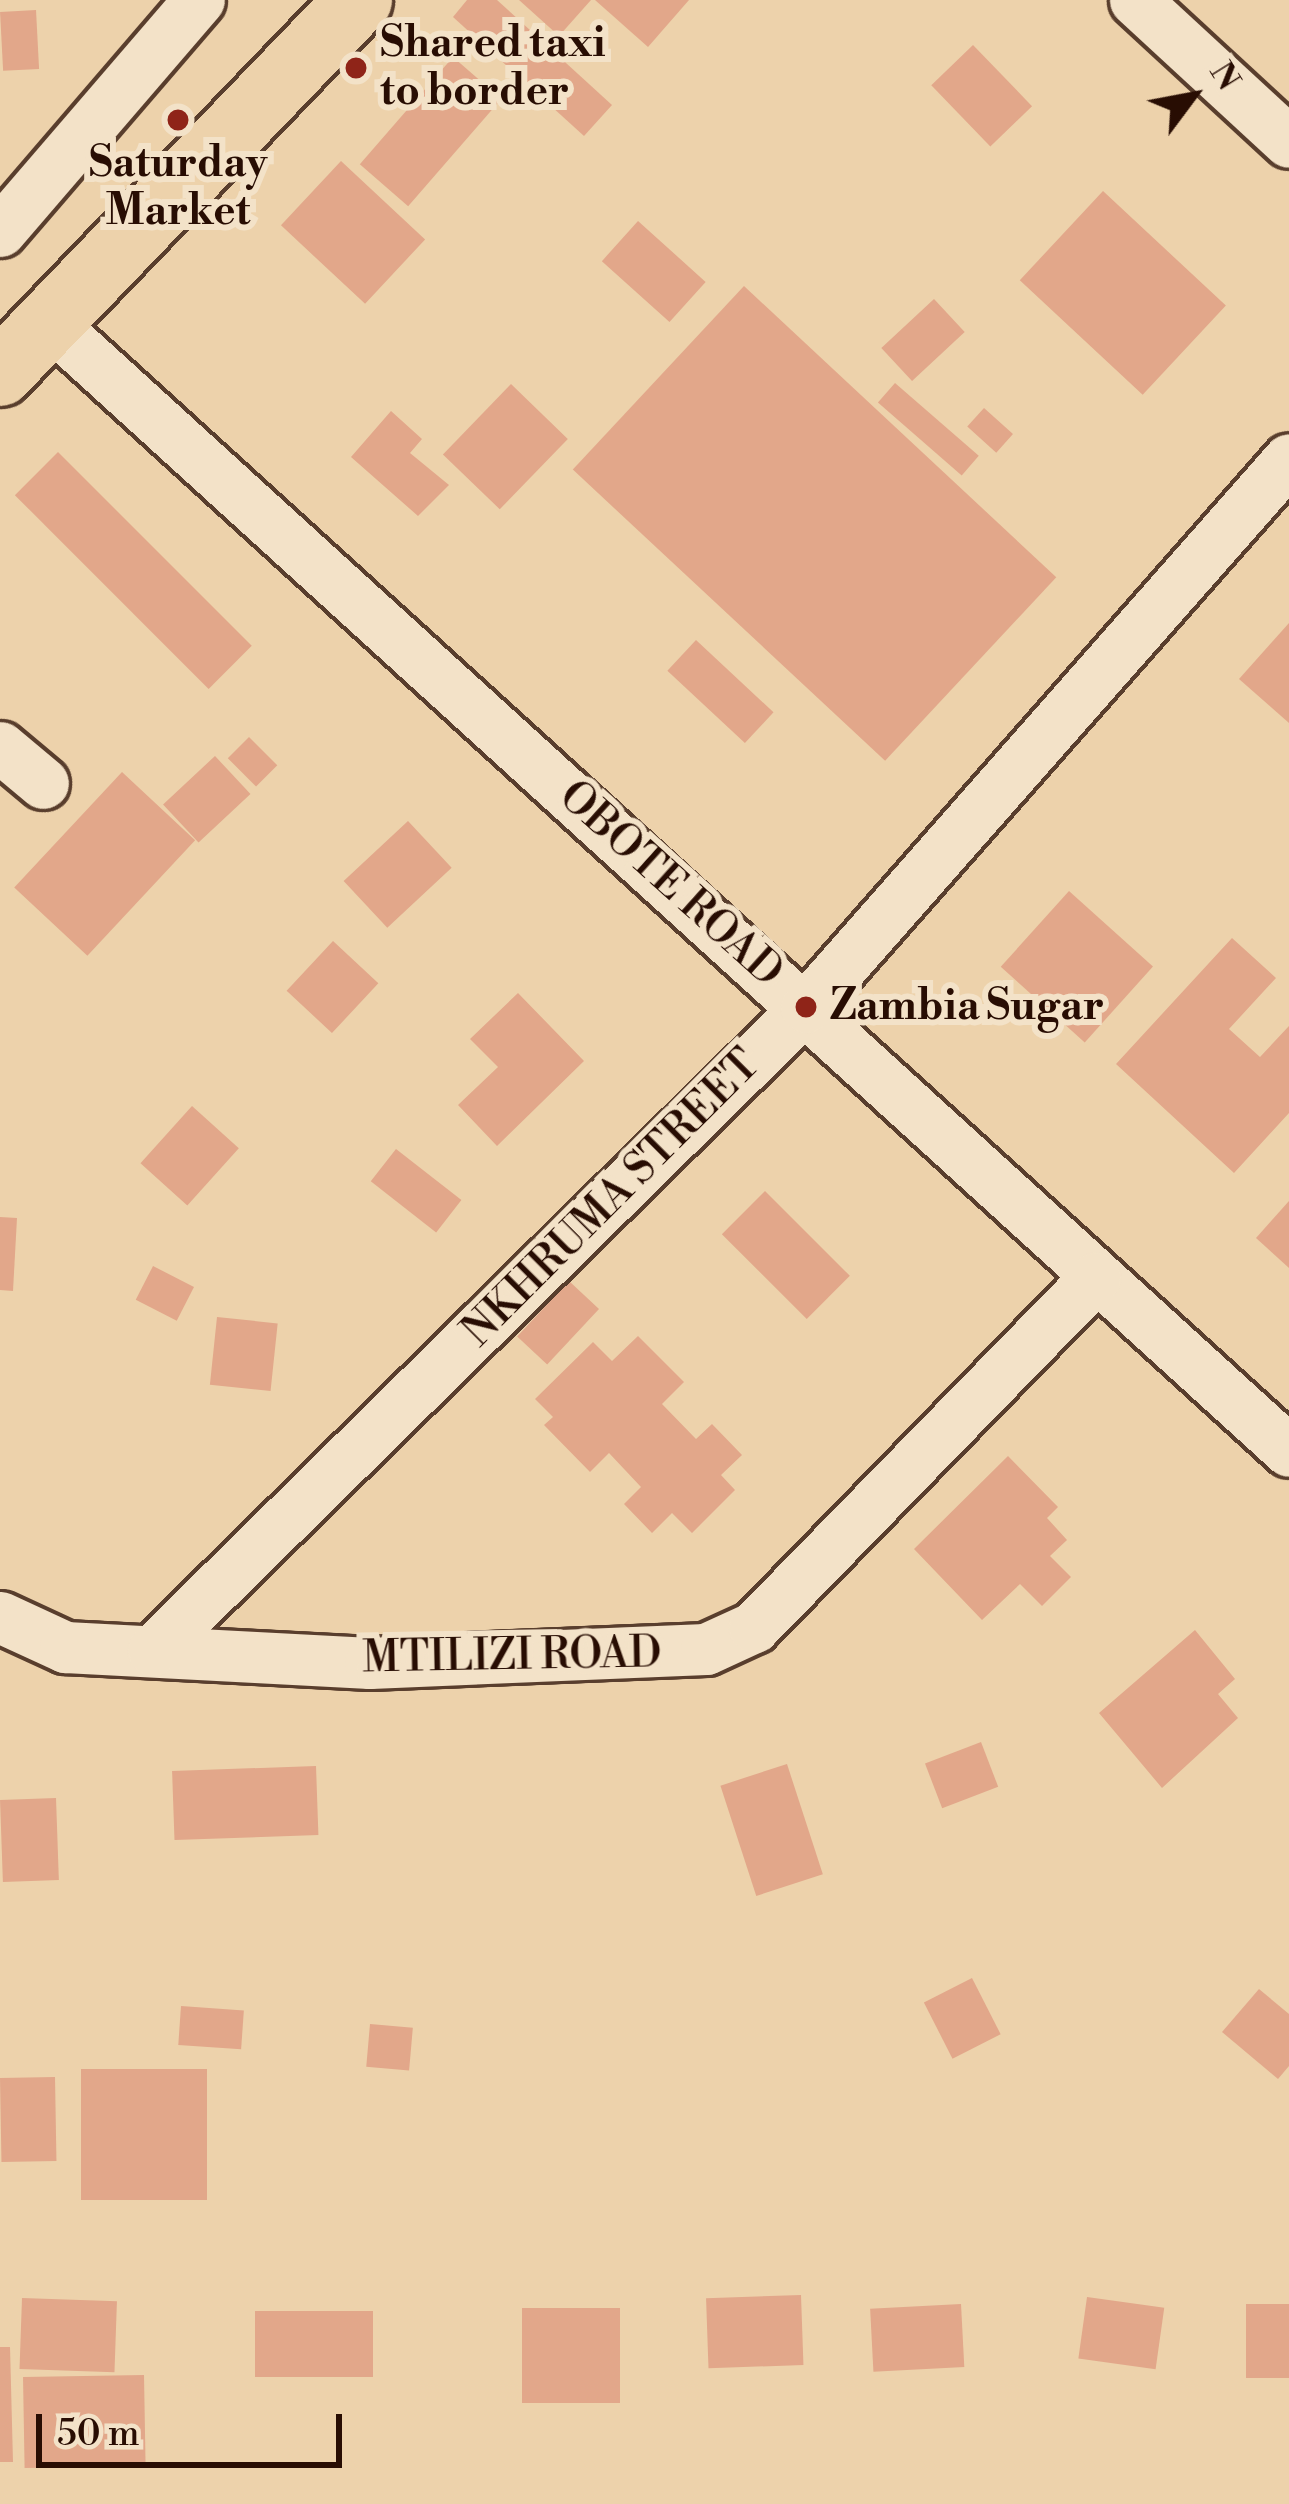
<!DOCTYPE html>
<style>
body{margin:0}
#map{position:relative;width:1289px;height:2504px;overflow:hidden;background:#edd2ab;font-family:"Libre Bodoni",serif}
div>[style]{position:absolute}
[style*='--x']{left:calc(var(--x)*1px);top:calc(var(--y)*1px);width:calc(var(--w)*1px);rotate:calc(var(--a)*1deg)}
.building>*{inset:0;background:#e2a78a;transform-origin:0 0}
.roads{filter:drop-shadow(3px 0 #593e2d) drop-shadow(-3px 0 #593e2d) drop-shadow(0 3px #593e2d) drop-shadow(0 -3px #593e2d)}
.minor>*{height:51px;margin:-25.5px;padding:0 25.5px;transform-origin:25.5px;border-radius:25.5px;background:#f3e2c8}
.highway>*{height:66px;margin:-33px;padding:0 33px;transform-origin:33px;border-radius:33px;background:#edd2ab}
.dots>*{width:33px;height:33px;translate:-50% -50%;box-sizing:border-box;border:6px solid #f3e2c8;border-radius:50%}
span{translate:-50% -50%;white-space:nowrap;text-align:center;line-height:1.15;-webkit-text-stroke:12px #f3e2c8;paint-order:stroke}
.poi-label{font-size:42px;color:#280d03;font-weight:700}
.left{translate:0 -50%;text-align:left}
.street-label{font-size:42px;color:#280d03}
.north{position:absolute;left:1133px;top:36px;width:120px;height:120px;-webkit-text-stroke:9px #f3e2c8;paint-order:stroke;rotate:58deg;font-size:33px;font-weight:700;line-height:48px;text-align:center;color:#280d03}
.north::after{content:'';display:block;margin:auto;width:42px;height:54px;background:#280d03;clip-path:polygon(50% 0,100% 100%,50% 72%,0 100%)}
.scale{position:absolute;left:36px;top:2414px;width:306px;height:54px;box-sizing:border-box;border:6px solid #280d03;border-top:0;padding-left:15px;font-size:36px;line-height:42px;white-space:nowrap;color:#280d03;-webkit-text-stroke:9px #f3e2c8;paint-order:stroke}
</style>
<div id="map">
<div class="building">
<i style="clip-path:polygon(467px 0,497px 0,612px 105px,584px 136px,453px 17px)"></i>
<i style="clip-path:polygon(519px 0,591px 0,559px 36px)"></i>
<i style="clip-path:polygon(595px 0,689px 0,648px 47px)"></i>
<i style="left:36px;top:10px;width:59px;height:36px;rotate:87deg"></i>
<i style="left:973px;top:45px;width:85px;height:58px;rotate:46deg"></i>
<i style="left:453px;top:57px;width:64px;height:142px;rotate:41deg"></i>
<i style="left:341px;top:161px;width:115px;height:88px;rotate:43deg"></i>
<i style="left:1103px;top:191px;width:168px;height:122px;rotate:43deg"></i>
<i style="left:638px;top:221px;width:91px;height:54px;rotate:42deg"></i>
<i style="left:744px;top:286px;width:427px;height:251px;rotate:43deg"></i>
<i style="left:934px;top:299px;width:45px;height:72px;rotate:47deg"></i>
<i style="left:895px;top:383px;width:111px;height:26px;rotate:41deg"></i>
<i style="left:511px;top:384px;width:79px;height:98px;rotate:44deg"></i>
<i style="left:984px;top:408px;width:39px;height:25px;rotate:42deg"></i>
<i style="clip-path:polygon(391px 411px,422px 439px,410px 453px,449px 485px,418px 516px,351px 457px)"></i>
<i style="left:58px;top:452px;width:274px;height:61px;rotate:45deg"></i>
<i style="clip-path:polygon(1289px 623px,1289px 723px,1239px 679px)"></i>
<i style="left:696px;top:640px;width:106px;height:42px;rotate:43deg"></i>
<i style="left:249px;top:737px;width:40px;height:30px;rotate:45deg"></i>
<i style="left:215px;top:756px;width:52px;height:71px;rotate:47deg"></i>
<i style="left:122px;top:772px;width:100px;height:158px;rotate:43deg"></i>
<i style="left:408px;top:821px;width:64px;height:88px;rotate:47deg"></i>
<i style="left:1069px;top:891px;width:113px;height:102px;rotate:42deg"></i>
<i style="clip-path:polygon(1232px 938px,1276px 978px,1229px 1029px,1260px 1057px,1289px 1026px,1289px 1113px,1234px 1173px,1116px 1064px)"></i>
<i style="left:333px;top:941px;width:62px;height:68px;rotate:43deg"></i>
<i style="clip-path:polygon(518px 993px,584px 1061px,497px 1146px,458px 1105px,498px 1067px,470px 1039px)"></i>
<i style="left:192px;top:1106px;width:63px;height:77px;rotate:42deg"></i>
<i style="left:396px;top:1149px;width:83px;height:41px;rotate:38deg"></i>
<i style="left:765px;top:1191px;width:120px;height:61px;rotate:45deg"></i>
<i style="clip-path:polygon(1289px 1201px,1289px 1268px,1256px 1238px)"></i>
<i style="clip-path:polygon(0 1217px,17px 1218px,13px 1291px,0 1290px)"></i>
<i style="left:153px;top:1266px;width:46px;height:38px;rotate:27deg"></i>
<i style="left:569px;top:1281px;width:41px;height:76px;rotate:43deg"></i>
<i style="left:217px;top:1317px;width:61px;height:68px;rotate:6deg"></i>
<i style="clip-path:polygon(638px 1336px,684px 1382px,662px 1404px,696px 1439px,712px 1424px,742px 1455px,721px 1475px,735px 1490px,692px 1533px,672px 1513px,652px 1533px,624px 1504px,641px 1487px,609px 1453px,590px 1472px,544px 1425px,553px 1417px,535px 1399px,593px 1342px,612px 1361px)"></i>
<i style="clip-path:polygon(1008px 1456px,1058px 1507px,1047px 1518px,1067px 1540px,1050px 1556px,1071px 1577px,1042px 1606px,1020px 1584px,982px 1620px,914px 1549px)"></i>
<i style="clip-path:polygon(1195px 1630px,1235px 1679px,1218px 1694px,1238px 1718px,1162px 1788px,1099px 1713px)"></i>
<i style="left:981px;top:1742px;width:48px;height:60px;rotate:69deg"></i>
<i style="left:787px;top:1764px;width:116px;height:70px;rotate:72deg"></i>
<i style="left:316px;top:1766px;width:69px;height:144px;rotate:88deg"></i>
<i style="left:56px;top:1798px;width:82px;height:56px;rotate:88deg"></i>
<i style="left:972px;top:1978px;width:63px;height:54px;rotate:63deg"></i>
<i style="clip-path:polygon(1259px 1989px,1289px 2014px,1289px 2066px,1278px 2079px,1222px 2032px)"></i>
<i style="left:181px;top:2006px;width:63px;height:39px;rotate:4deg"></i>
<i style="left:370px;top:2024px;width:43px;height:43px;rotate:5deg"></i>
<i style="left:81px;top:2069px;width:126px;height:131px"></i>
<i style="left:55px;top:2077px;width:84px;height:55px;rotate:89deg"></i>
<i style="left:801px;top:2295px;width:70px;height:95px;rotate:88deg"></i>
<i style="left:1087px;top:2297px;width:78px;height:62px;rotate:8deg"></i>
<i style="left:22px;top:2298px;width:95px;height:71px;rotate:2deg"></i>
<i style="left:961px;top:2304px;width:63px;height:91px;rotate:87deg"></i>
<i style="left:1246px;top:2304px;width:43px;height:74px"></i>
<i style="left:620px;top:2308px;width:95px;height:98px;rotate:90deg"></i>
<i style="left:255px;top:2311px;width:118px;height:66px"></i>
<i style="clip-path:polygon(0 2347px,10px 2347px,13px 2462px,0 2462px)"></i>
<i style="left:144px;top:2375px;width:91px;height:121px;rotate:89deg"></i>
</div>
<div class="roads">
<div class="minor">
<i style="--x:1135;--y:0;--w:209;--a:42.7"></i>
<i style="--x:0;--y:231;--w:305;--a:-49.3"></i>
<i style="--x:48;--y:321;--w:1678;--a:42.32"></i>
<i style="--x:0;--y:747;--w:56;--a:39.9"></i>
<i style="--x:0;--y:1617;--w:72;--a:24.8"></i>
<i style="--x:65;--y:1647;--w:305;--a:3"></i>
<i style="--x:370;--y:1663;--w:336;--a:-2.4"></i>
<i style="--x:706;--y:1649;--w:53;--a:-24.6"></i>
<i style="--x:754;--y:1627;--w:488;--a:-45.7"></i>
<i style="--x:153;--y:1650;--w:916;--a:-44.56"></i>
<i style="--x:806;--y:1007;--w:730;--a:-48.61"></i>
</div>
<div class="highway">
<i style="--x:0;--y:373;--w:518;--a:-46.1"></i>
</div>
</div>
<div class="dots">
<i style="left:356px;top:68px;background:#8f2418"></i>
<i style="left:178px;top:120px;background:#8f2418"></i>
<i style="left:806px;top:1007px;background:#8f2418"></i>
</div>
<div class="poi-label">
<span class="left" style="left:380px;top:68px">Shared taxi<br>to border</span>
<span style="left:178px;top:188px">Saturday<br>Market</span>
<span class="left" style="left:830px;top:1007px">Zambia Sugar</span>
</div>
<div class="street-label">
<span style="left:670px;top:885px;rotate:42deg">OBOTE ROAD</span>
<span style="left:612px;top:1199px;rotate:-45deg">NKHRUMA STREET</span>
<span style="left:512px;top:1657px;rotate:-1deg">MTILIZI ROAD</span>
</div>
<div class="north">N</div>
<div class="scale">50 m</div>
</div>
